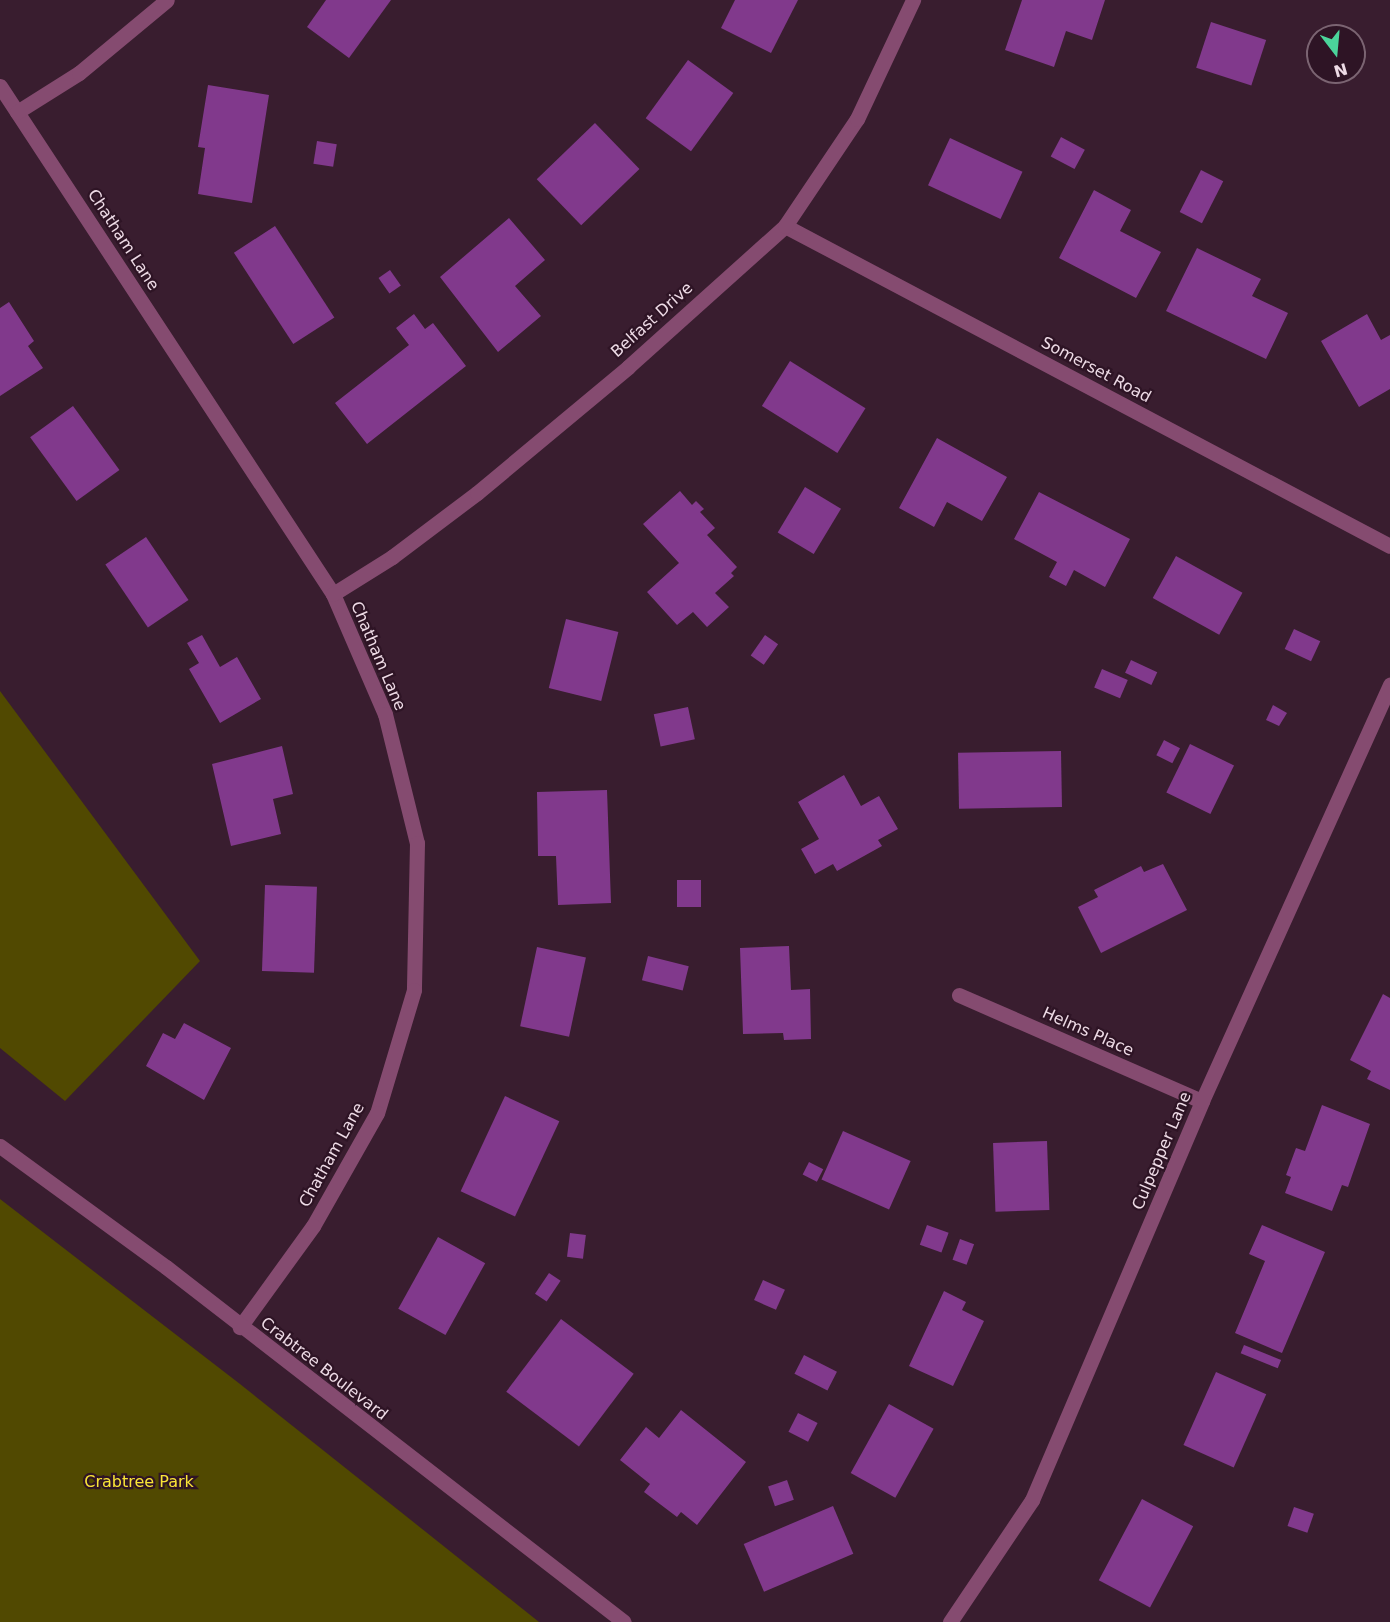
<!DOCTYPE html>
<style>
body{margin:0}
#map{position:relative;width:1390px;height:1622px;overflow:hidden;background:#391d2f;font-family:"DejaVu Sans",sans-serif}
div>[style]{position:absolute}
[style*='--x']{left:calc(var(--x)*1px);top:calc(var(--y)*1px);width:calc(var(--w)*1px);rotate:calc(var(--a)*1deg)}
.green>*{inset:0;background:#514901}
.building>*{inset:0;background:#81398c;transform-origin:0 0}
.street>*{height:15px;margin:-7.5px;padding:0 7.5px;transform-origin:7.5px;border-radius:7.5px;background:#854b70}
span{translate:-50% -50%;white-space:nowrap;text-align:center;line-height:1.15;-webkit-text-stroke:4.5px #2e1425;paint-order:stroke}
.street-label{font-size:16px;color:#eedbe6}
.park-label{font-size:16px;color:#f9e437}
.north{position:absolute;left:1306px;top:24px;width:60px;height:60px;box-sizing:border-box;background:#2e1425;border:2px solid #7b6472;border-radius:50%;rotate:164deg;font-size:16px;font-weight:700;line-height:24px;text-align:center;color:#eedbe6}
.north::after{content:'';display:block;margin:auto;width:21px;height:27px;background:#4bd49b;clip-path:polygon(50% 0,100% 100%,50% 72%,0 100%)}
</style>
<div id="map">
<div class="green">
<i style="clip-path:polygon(0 691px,200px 961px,65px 1101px,0 1048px)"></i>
<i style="clip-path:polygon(0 1199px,240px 1384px,539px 1622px,0 1622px)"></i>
</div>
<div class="building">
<i style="clip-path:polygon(326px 0,391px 0,349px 58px,307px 27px)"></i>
<i style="clip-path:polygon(735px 0,798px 0,771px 53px,721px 28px)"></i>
<i style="clip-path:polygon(1022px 0,1105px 0,1092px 40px,1066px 31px,1054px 67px,1005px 50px)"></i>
<i style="left:1211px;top:22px;width:58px;height:48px;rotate:18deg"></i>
<i style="left:688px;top:60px;width:56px;height:72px;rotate:36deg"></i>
<i style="clip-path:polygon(208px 85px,269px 95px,252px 203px,198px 194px,205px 148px,198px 147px)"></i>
<i style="left:595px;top:123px;width:64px;height:81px;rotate:46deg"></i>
<i style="left:1061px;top:137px;width:27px;height:22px;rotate:28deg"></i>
<i style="left:950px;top:138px;width:80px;height:52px;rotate:25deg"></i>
<i style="left:317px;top:141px;width:20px;height:23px;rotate:9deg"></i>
<i style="left:1201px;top:170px;width:25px;height:47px;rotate:27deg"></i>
<i style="clip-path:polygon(1094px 190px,1131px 210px,1120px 231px,1161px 252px,1136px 298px,1059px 258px)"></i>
<i style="clip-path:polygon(509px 218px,545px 260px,515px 286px,541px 316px,498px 352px,440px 277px)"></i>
<i style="left:275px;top:226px;width:109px;height:49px;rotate:57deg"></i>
<i style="clip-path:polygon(1197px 248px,1261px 279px,1252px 296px,1288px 313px,1266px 359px,1166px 311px)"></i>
<i style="left:390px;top:270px;width:19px;height:14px;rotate:55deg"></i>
<i style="clip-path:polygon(9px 302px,34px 341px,28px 346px,43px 368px,0 396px,0 308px)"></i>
<i style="clip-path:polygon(414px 314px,425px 329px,433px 323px,466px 366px,367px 444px,335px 403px,409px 345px,396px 328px)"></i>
<i style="clip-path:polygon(1367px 314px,1381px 340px,1390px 335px,1390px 389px,1359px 407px,1321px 341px)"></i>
<i style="left:790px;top:361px;width:89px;height:53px;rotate:32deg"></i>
<i style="left:73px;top:406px;width:79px;height:53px;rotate:54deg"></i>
<i style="clip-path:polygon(937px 438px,1007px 477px,982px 521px,947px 502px,934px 527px,899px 508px)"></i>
<i style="left:805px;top:487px;width:42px;height:53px;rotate:31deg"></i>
<i style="clip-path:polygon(680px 491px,692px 505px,696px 501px,704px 509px,700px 512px,715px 528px,707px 535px,737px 567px,731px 573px,734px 576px,715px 593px,729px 607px,707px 627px,693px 612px,677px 625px,647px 592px,679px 563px,643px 524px)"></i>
<i style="clip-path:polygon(1039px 492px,1130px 539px,1105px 587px,1074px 570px,1066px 586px,1049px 577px,1057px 562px,1014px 539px)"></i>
<i style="left:146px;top:537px;width:76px;height:49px;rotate:56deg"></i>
<i style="left:1176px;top:556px;width:76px;height:48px;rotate:29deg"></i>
<i style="left:566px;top:619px;width:54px;height:71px;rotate:14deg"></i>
<i style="left:1294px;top:629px;width:29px;height:22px;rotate:25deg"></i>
<i style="clip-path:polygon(202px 635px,220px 667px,237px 657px,261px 699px,220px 723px,189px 669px,199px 663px,187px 643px)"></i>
<i style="left:765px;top:635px;width:16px;height:25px;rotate:35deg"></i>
<i style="left:1131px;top:660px;width:29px;height:14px;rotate:25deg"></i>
<i style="left:1102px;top:669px;width:28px;height:20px;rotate:23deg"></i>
<i style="clip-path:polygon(1273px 705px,1287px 713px,1279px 726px,1266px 720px)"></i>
<i style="left:688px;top:707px;width:33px;height:35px;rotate:78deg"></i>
<i style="left:1164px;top:740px;width:18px;height:17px;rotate:27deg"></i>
<i style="left:1190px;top:744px;width:49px;height:54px;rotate:26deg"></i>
<i style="clip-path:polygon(282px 746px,293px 794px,273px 799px,281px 834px,231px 846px,212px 764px)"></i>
<i style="left:1061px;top:751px;width:56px;height:103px;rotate:89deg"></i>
<i style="clip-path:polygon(844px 775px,861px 806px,879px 796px,898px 829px,878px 840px,882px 846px,837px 871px,833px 864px,815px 874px,801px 849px,819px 839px,798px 802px)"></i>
<i style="clip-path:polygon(607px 790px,611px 903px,558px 905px,556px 856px,538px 856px,537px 792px)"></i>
<i style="clip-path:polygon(1163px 864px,1187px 910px,1101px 953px,1078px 907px,1098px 897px,1094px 890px,1141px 866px,1144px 872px)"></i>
<i style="left:677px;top:880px;width:24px;height:27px"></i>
<i style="left:265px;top:885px;width:52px;height:86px;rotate:2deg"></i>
<i style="clip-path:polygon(789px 946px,791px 990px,810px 989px,811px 1039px,784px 1040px,783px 1033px,743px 1034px,740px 948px)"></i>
<i style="left:537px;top:947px;width:50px;height:81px;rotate:12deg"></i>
<i style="left:648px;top:956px;width:42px;height:25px;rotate:14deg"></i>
<i style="clip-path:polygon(1383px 994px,1390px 998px,1390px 1090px,1367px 1079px,1371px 1071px,1350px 1060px)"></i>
<i style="clip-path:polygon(184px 1023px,231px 1048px,204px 1100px,146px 1066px,163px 1033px,175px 1039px)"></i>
<i style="left:505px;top:1096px;width:60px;height:105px;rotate:25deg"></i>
<i style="clip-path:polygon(1322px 1105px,1370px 1124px,1348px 1187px,1342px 1185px,1332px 1211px,1285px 1193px,1291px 1177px,1286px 1175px,1296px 1148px,1305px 1151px)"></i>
<i style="left:843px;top:1131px;width:74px;height:53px;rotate:24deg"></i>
<i style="left:1047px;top:1141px;width:69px;height:54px;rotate:88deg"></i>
<i style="left:809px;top:1162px;width:16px;height:14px;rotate:27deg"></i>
<i style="left:927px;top:1225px;width:23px;height:21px;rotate:20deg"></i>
<i style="clip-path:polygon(1262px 1225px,1325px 1252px,1282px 1353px,1235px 1333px,1265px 1261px,1249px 1254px)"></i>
<i style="left:570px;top:1233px;width:16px;height:24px;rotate:7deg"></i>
<i style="left:438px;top:1237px;width:54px;height:82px;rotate:29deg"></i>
<i style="left:960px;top:1239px;width:15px;height:22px;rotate:20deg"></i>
<i style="left:549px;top:1273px;width:14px;height:25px;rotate:34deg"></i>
<i style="left:763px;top:1280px;width:24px;height:22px;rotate:24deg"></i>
<i style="clip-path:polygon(944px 1291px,966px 1302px,962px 1310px,984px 1321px,953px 1386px,909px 1366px)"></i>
<i style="left:561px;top:1319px;width:91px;height:91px;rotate:37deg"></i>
<i style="left:1244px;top:1345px;width:40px;height:9px;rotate:22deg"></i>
<i style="left:804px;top:1355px;width:37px;height:21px;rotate:27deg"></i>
<i style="left:1216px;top:1372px;width:55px;height:80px;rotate:24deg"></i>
<i style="left:889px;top:1404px;width:51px;height:79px;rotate:29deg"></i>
<i style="clip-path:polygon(681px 1410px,746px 1462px,697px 1525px,681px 1512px,677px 1517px,644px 1492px,650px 1484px,620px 1460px,646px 1427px,659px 1438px)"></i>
<i style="left:798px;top:1413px;width:22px;height:21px;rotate:27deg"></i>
<i style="left:787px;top:1480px;width:21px;height:20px;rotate:71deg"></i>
<i style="left:1142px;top:1499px;width:58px;height:92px;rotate:28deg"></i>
<i style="left:833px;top:1506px;width:52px;height:97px;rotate:67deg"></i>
<i style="left:1294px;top:1507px;width:21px;height:20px;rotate:19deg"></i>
</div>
<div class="street">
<i style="--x:0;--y:86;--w:607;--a:56.75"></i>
<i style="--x:333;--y:594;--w:131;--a:66.6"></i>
<i style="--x:385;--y:714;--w:133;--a:76.1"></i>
<i style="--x:417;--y:843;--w:147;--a:91.2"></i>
<i style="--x:414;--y:990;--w:128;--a:106.7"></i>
<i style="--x:377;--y:1113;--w:130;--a:119.5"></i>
<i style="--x:313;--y:1226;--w:125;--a:125.9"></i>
<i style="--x:17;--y:112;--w:73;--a:-32.2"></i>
<i style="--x:79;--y:73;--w:114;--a:-39.7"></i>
<i style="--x:785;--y:226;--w:684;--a:27.88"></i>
<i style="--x:333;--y:594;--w:70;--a:-32.1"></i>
<i style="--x:392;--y:557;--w:106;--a:-37"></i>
<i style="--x:477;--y:493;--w:197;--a:-39.8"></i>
<i style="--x:628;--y:367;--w:211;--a:-41.9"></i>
<i style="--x:785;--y:226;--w:129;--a:-56.1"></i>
<i style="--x:857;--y:119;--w:132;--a:-64.8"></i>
<i style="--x:959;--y:995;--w:265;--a:23.6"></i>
<i style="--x:0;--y:1146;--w:205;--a:36.1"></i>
<i style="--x:166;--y:1267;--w:579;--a:37.78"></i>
<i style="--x:950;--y:1622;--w:147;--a:-56.1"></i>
<i style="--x:1032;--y:1500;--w:434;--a:-66.9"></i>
<i style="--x:1202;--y:1101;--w:457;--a:-65.7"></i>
</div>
<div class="street-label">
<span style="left:123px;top:240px;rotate:57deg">Chatham Lane</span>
<span style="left:652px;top:320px;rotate:-42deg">Belfast Drive</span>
<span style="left:1096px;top:370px;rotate:28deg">Somerset Road</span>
<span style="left:378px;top:656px;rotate:67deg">Chatham Lane</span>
<span style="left:1088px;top:1032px;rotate:24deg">Helms Place</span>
<span style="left:1162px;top:1151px;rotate:-67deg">Culpepper Lane</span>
<span style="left:332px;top:1155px;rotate:-61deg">Chatham Lane</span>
<span style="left:324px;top:1369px;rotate:38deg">Crabtree Boulevard</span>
</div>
<div class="park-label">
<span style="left:139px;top:1482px">Crabtree Park</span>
</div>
<div class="north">N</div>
</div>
